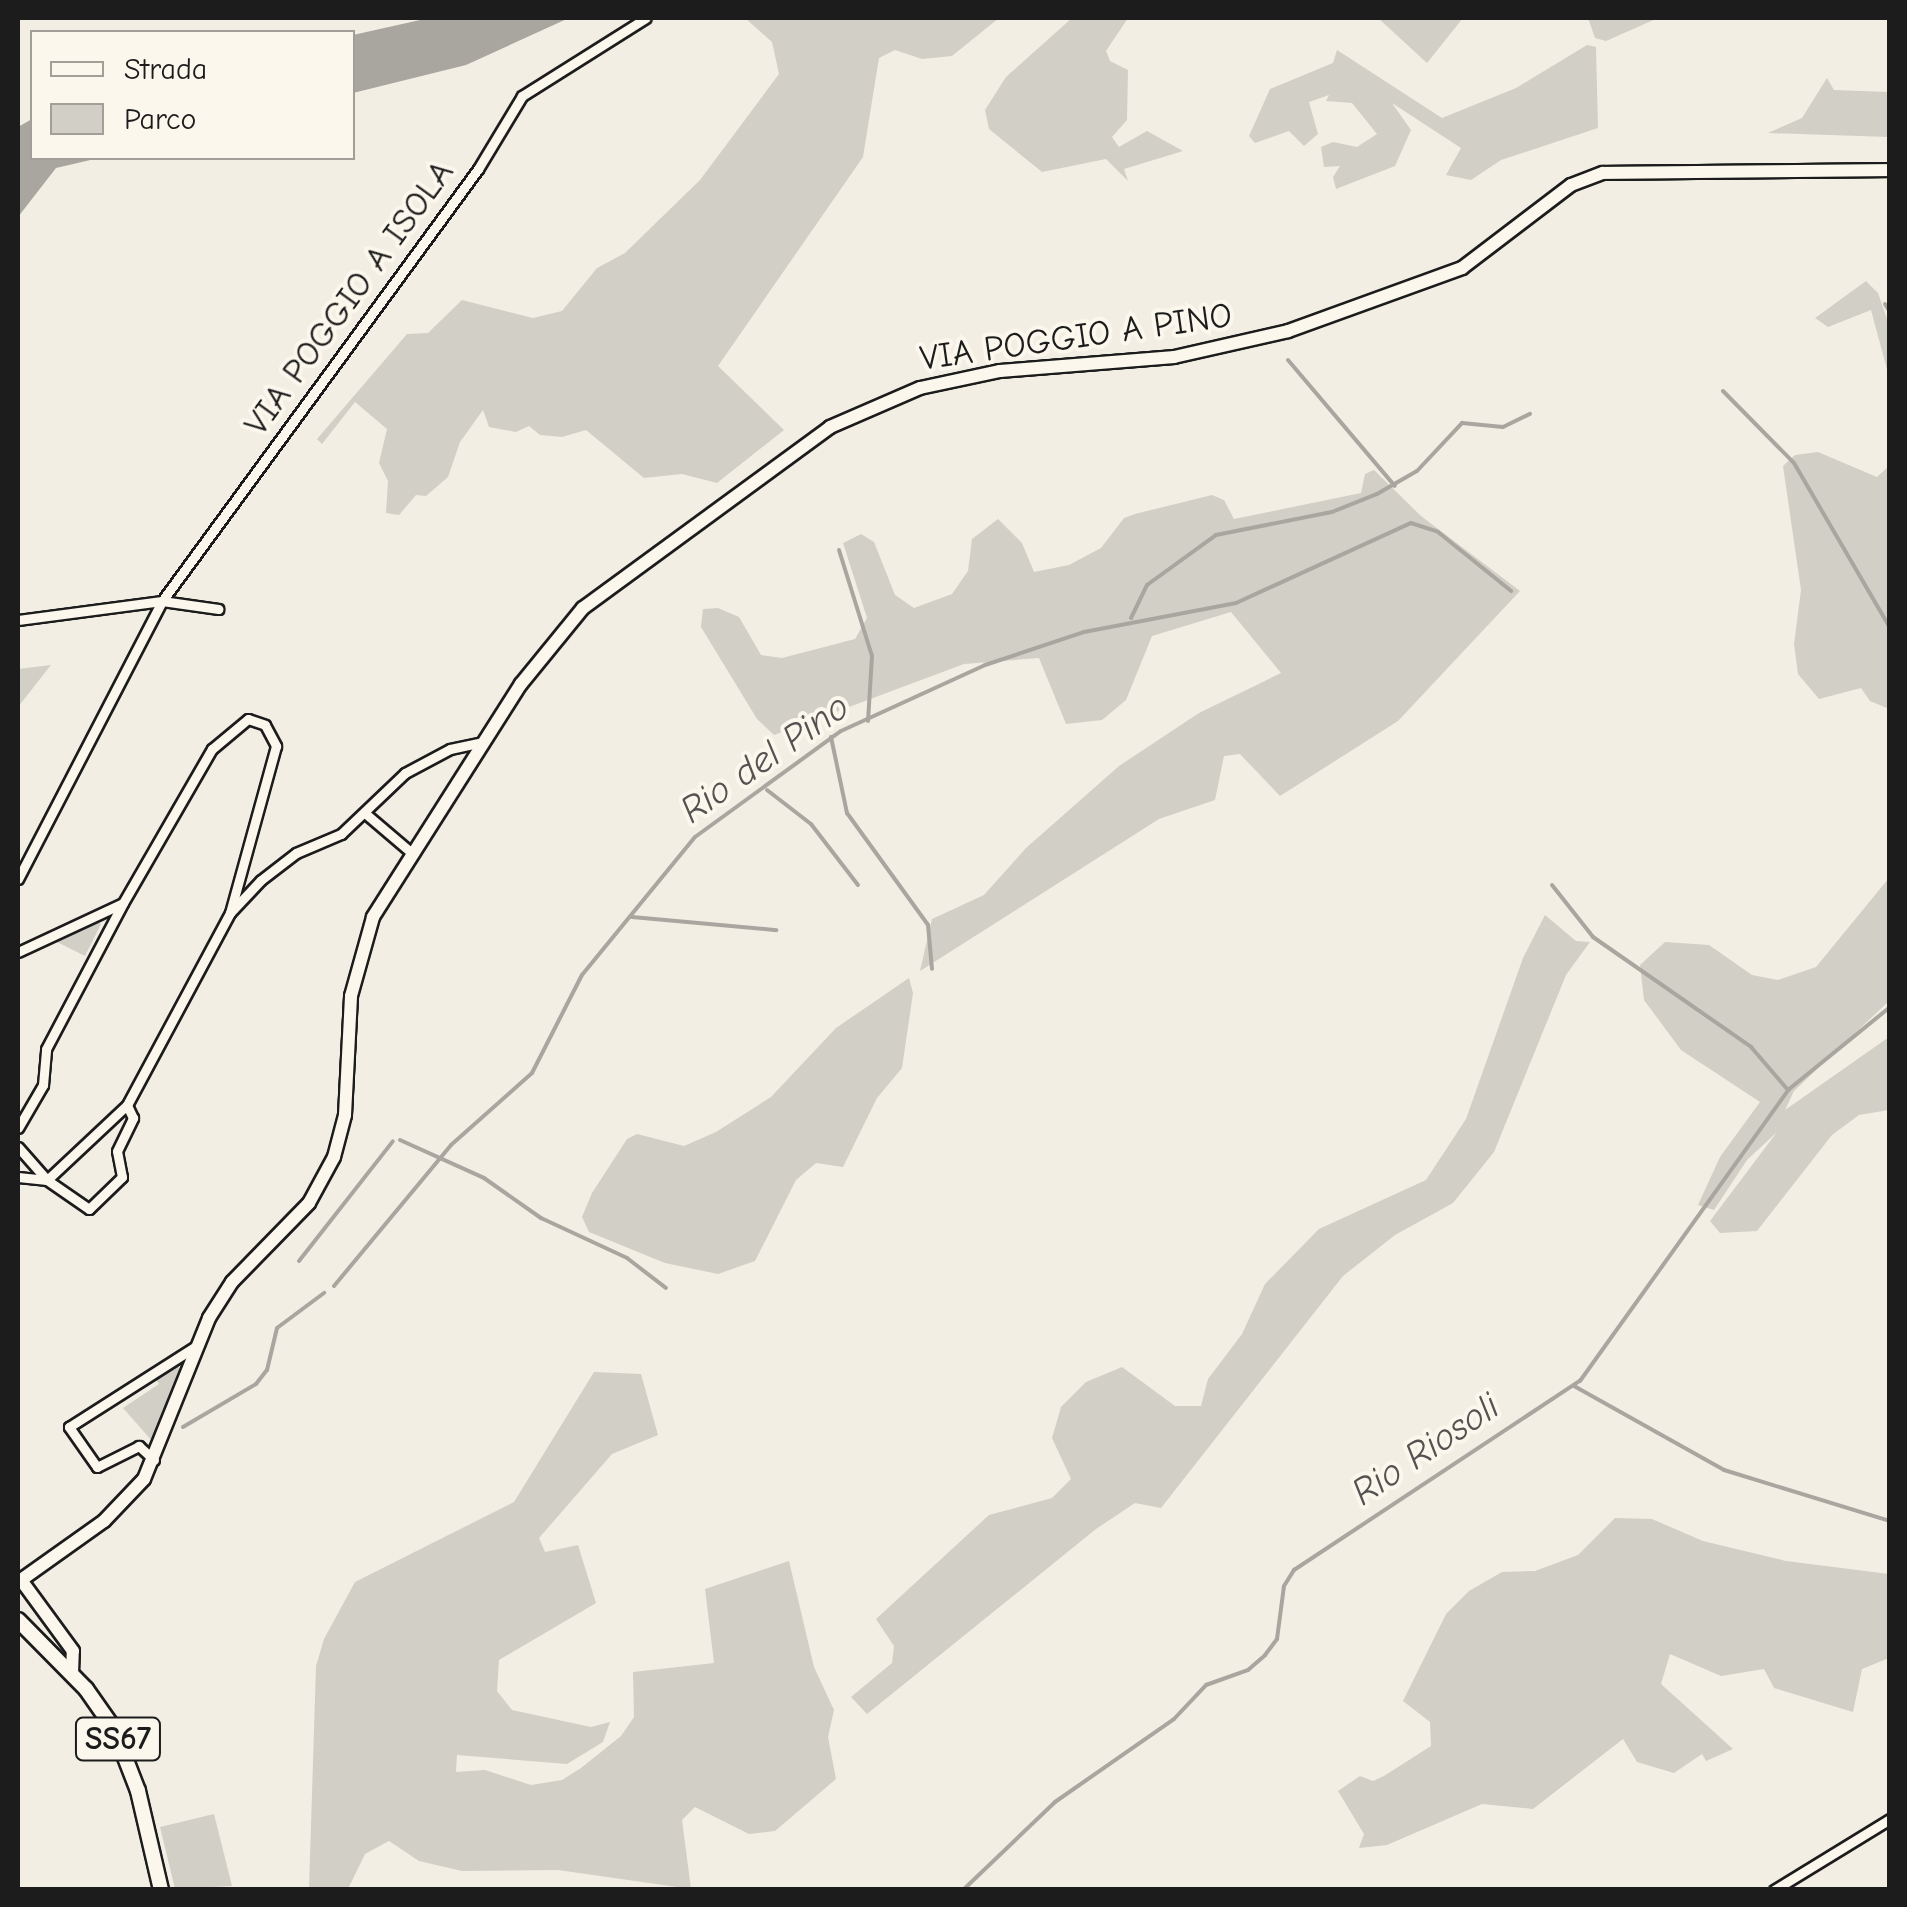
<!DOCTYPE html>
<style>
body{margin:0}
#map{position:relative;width:1907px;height:1907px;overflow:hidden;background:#f2eee4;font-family:"Comic Neue",sans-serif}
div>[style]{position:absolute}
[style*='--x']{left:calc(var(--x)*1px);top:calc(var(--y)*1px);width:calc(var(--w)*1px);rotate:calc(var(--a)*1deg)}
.green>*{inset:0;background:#d2cfc6}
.water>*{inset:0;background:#a9a6a0}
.stream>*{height:4px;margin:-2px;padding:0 2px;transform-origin:2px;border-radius:2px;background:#a9a6a0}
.roads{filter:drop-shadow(2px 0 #1c1c1c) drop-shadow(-2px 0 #1c1c1c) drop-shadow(0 2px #1c1c1c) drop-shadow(0 -2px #1c1c1c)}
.street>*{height:9px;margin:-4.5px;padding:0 4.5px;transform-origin:4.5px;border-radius:4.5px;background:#fbf7ec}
.secondary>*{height:12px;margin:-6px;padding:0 6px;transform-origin:6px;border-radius:6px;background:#fbf7ec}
.primary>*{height:14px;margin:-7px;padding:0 7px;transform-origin:7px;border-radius:7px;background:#fbf7ec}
span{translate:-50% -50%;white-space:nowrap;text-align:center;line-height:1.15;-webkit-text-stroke:8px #fbf7ec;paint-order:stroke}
.shield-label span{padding:2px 8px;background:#fbf7ec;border:2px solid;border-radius:8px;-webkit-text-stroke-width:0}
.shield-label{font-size:32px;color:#1c1c1c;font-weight:700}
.street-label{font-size:35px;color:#1c1c1c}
.water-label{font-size:38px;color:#545351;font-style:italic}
.frame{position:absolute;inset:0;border:20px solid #1c1c1c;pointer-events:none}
.legend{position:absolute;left:30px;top:30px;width:325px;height:130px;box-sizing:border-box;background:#fbf7ec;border:2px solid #a29f99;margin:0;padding:12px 18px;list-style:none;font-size:30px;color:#1c1c1c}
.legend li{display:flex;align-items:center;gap:20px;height:50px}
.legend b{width:50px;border:2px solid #a29f99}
</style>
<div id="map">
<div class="green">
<i style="clip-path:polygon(745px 18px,999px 18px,952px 56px,922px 59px,895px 50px,879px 58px,863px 157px,718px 366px,784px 430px,717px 483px,682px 474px,644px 478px,586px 430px,562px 437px,540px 435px,529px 426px,516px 432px,489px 427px,483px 410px,460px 442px,448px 477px,426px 496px,416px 495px,399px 515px,386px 513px,388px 481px,379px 463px,387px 429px,355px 402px,322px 444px,317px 439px,407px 334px,428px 333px,462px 300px,533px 318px,562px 311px,597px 268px,625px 253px,700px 180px,779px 74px,772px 42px)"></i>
<i style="clip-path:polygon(1072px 18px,1128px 18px,1106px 51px,1110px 61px,1128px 70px,1127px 120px,1112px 137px,1119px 147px,1147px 131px,1183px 151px,1124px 169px,1128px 181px,1106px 159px,1042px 172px,989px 129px,985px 110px,1006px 77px)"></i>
<i style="clip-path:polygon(1378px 18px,1463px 18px,1427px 63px)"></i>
<i style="clip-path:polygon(1588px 18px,1658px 18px,1606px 41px,1595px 38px)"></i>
<i style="clip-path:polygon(1587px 45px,1596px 47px,1598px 128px,1501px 160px,1471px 180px,1446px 175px,1461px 148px,1392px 103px,1411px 130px,1395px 166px,1336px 189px,1333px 177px,1340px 166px,1324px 167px,1321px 147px,1333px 142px,1357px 147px,1377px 134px,1352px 103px,1326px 101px,1329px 95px,1309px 102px,1318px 134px,1304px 146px,1289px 131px,1255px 143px,1249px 136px,1270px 89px,1333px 63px,1337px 50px,1442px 118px,1516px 88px)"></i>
<i style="clip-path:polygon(1827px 78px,1834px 90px,1889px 92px,1889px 137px,1768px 133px,1802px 118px)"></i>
<i style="clip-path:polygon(1866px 281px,1878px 293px,1889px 325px,1889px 377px,1871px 310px,1828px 327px,1815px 318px)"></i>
<i style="clip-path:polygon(1818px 452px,1877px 477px,1889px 466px,1889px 709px,1870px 701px,1861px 688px,1819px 699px,1798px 674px,1794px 644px,1801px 590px,1783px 466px,1795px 455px)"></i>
<i style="clip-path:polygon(1374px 470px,1421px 516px,1520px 591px,1398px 721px,1280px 796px,1240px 754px,1224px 756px,1215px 800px,1159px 819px,920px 971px,932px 919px,984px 895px,1026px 848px,1119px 766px,1199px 713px,1281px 673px,1231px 612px,1152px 636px,1126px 700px,1102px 720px,1066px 724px,1039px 658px,964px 664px,774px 735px,757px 719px,701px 627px,703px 609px,718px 608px,739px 617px,761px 655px,782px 658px,855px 639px,867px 618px,843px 543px,861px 534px,874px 542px,895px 595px,914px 608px,952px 594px,968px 571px,972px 539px,998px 519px,1022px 543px,1034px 572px,1069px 565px,1101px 548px,1124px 518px,1135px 514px,1212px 495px,1224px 500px,1234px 519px,1361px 493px,1365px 474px)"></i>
<i style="clip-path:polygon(51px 665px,18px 707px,18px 669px)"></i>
<i style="clip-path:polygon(1889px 878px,1889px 1001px,1794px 1091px,1785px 1110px,1889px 1037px,1889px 1110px,1859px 1115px,1832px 1135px,1757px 1231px,1720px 1233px,1710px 1221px,1777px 1132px,1747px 1160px,1714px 1210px,1698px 1205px,1720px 1157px,1760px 1102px,1681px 1050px,1644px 1000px,1640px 965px,1665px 942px,1709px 945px,1752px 975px,1778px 980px,1816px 967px)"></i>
<i style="clip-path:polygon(1545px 915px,1576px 941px,1590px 942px,1566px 975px,1494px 1152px,1453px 1203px,1395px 1235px,1343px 1276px,1161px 1508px,1135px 1503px,1096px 1529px,867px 1714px,851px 1697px,892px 1663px,894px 1646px,876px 1619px,989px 1515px,1052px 1498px,1071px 1479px,1052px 1438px,1061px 1407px,1086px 1382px,1122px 1367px,1175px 1406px,1201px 1406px,1208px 1379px,1242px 1334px,1265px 1284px,1319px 1229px,1426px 1180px,1466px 1119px,1523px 958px)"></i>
<i style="clip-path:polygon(95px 920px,101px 924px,85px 956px,57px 942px)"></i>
<i style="clip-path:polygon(909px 978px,913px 993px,902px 1068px,877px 1098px,843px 1167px,816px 1163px,796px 1180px,755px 1261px,718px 1274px,665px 1263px,589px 1232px,582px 1217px,592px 1193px,627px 1139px,637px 1134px,684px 1146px,716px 1132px,771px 1097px,836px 1028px)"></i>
<i style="clip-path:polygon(177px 1362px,180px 1371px,153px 1442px,123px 1408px,159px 1384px,154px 1377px)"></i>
<i style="clip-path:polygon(594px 1372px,641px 1374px,658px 1435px,612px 1454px,539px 1538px,545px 1552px,578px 1545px,596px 1603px,499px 1660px,497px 1691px,512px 1710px,591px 1727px,610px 1722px,603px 1742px,567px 1764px,457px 1755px,456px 1772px,485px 1770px,531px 1785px,562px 1780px,581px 1768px,621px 1736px,634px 1717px,633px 1672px,714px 1663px,705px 1589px,789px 1561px,814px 1667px,834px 1710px,828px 1737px,836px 1779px,775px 1831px,749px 1834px,695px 1807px,682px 1820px,691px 1889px,558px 1870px,462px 1871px,419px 1861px,389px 1841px,365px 1854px,348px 1889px,309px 1889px,316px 1666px,324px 1639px,355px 1582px,514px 1502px)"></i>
<i style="clip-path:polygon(1615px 1518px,1652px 1519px,1703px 1541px,1786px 1561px,1889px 1574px,1889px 1658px,1862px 1669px,1853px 1712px,1774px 1688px,1764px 1669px,1721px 1676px,1670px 1654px,1661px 1684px,1733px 1749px,1706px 1761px,1702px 1754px,1674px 1773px,1637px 1762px,1623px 1739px,1533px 1809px,1482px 1804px,1387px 1845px,1359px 1848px,1364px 1834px,1338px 1791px,1360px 1776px,1373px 1781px,1384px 1776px,1431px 1746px,1430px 1722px,1403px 1701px,1446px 1614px,1469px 1591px,1502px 1572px,1535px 1571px,1578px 1555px)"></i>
<i style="clip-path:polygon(214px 1814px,232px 1886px,175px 1889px,160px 1827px)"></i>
</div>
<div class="water">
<i style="clip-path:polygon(429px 18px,569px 18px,466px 65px,353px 93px,353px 35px)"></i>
<i style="clip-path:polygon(32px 119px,32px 158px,99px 158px,56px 168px,18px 217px,18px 127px)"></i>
</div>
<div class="stream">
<i style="--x:1885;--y:304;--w:9;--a:58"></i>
<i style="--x:1288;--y:360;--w:165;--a:49.7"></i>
<i style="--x:1723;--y:391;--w:101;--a:45.4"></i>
<i style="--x:1794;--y:463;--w:191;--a:59.8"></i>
<i style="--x:839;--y:550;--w:111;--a:72.7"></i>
<i style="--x:872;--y:656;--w:65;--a:93.5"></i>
<i style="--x:1131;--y:618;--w:37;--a:-64"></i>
<i style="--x:1147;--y:585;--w:85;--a:-35.9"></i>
<i style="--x:1216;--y:535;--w:118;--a:-11.2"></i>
<i style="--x:1332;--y:512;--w:48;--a:-21.8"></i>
<i style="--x:1377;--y:494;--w:46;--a:-29.9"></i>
<i style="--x:1417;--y:471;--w:66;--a:-46.8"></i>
<i style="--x:1462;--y:423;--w:41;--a:5.6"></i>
<i style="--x:1503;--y:427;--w:30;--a:-26"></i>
<i style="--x:831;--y:737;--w:78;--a:78.1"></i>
<i style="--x:847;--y:813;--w:138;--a:54.1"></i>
<i style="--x:928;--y:925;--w:44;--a:84.8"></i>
<i style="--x:767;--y:790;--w:56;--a:37.7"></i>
<i style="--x:811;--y:824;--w:77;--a:52.4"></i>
<i style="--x:1552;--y:885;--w:66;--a:51.7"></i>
<i style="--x:1593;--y:937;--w:193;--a:34.8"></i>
<i style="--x:1751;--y:1047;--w:57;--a:49.3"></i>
<i style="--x:632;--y:917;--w:145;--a:5.2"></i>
<i style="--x:400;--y:1140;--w:92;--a:24.3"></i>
<i style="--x:484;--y:1178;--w:70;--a:35.1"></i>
<i style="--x:541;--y:1218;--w:95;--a:24.9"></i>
<i style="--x:627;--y:1258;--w:49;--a:37.6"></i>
<i style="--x:299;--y:1261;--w:152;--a:-51.9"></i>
<i style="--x:334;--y:1286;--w:183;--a:-50.3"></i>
<i style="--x:451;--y:1145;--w:108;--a:-41.6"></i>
<i style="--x:532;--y:1073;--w:110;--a:-63"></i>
<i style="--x:582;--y:975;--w:178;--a:-50.7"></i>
<i style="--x:695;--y:837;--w:180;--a:-36"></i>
<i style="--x:841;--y:731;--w:158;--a:-24.6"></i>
<i style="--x:985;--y:665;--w:104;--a:-18.4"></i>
<i style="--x:1084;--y:632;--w:155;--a:-10.8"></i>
<i style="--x:1236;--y:603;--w:192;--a:-24.6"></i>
<i style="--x:1411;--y:523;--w:28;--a:18"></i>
<i style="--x:1438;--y:532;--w:94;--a:38.9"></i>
<i style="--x:1574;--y:1386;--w:172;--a:29.2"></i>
<i style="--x:1724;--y:1470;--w:174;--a:17.1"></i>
<i style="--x:183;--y:1427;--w:85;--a:-30.5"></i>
<i style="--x:256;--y:1384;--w:18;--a:-52"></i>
<i style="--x:267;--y:1370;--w:43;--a:-76.6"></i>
<i style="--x:277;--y:1328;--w:59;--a:-36.7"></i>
<i style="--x:963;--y:1890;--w:127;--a:-43.7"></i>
<i style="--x:1055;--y:1802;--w:145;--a:-34.9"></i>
<i style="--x:1174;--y:1719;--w:47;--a:-46.7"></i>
<i style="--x:1206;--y:1685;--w:45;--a:-19.7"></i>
<i style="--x:1248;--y:1670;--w:23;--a:-41"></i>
<i style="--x:1265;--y:1655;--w:20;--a:-53"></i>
<i style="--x:1277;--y:1639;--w:53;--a:-82.5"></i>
<i style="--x:1284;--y:1586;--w:19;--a:-58"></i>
<i style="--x:1294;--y:1570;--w:343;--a:-33.5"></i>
<i style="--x:1580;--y:1381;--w:358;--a:-54.4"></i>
<i style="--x:1788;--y:1090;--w:132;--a:-39.1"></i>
</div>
<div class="roads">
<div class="street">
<i style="--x:18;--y:620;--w:145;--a:-7.5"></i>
<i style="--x:162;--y:601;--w:57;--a:8.1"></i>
<i style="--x:366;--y:814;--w:62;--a:40.4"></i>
<i style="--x:18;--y:879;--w:313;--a:-62.6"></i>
<i style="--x:162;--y:601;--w:535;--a:-53.82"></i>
<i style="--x:478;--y:169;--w:85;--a:-58.9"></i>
<i style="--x:522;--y:96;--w:146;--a:-32.2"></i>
<i style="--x:18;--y:952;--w:114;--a:-25"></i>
<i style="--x:18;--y:1128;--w:50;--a:-59.8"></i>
<i style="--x:43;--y:1085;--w:36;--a:-85"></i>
<i style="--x:46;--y:1049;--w:165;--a:-62.2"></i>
<i style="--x:123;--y:903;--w:178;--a:-60"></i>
<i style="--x:212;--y:749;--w:47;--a:-39.8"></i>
<i style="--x:248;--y:719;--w:18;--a:19"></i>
<i style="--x:265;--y:725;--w:24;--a:62"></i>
<i style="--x:276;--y:746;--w:173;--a:105.4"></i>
<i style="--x:18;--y:1147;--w:44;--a:48.7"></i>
<i style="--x:47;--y:1180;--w:51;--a:34.6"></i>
<i style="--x:89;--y:1209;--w:46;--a:-44.1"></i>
<i style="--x:122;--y:1177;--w:26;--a:-101"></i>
<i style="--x:117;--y:1151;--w:37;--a:-64"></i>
<i style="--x:133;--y:1118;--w:14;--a:-115"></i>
<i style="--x:18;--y:1177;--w:29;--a:6"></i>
<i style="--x:47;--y:1180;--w:110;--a:-43.2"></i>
<i style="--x:127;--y:1105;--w:218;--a:-61.8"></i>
<i style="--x:230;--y:913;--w:45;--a:-46.8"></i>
<i style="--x:261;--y:880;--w:44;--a:-37.6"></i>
<i style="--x:296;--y:853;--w:49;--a:-22.9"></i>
<i style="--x:341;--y:834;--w:88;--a:-43.6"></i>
<i style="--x:405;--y:773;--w:51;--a:-28.1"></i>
<i style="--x:450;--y:749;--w:34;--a:-12"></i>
<i style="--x:154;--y:1460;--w:21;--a:-137"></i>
<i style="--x:139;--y:1446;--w:47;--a:153.4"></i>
<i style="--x:97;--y:1467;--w:49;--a:-125"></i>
<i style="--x:69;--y:1427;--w:151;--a:-32.5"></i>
<i style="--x:1774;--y:1890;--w:136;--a:-31.5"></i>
</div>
<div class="secondary">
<i style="--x:72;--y:1674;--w:23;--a:-88"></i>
<i style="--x:73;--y:1651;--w:88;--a:-126.2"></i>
<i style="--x:21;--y:1580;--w:102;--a:-35.4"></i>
<i style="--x:104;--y:1521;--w:58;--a:-46.4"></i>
<i style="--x:144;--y:1479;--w:174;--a:-68"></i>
<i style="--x:209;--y:1318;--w:43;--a:-57.4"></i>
<i style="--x:232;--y:1282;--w:110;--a:-45.7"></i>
<i style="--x:309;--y:1203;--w:52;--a:-61.5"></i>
<i style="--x:334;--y:1157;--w:43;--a:-75.3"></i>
<i style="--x:345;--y:1115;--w:119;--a:-87.1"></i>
<i style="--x:351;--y:996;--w:82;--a:-74.4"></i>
<i style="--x:373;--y:917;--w:276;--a:-57.6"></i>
<i style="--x:521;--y:684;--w:98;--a:-50.8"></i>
<i style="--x:583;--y:608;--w:306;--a:-36.2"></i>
<i style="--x:830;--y:427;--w:98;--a:-23.4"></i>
<i style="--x:920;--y:388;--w:82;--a:-12"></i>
<i style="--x:1000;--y:371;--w:175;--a:-4.6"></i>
<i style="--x:1174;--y:357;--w:117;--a:-12.8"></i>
<i style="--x:1288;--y:331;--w:185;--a:-19.9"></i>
<i style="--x:1462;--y:268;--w:137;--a:-37.3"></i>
<i style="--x:1571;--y:185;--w:34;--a:-21"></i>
<i style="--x:1603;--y:173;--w:287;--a:-0.6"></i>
</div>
<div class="primary">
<i style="--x:18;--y:1620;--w:97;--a:45.4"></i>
<i style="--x:86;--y:1689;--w:49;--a:55"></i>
<i style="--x:114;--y:1729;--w:66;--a:68.8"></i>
<i style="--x:138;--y:1791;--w:102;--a:76.9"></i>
</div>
</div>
<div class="shield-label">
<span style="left:118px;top:1739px">SS67</span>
</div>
<div class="street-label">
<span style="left:349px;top:298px;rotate:-54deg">VIA POGGIO A ISOLA</span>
<span style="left:1076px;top:337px;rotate:-8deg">VIA POGGIO A PINO</span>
</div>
<div class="water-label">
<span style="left:765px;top:759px;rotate:-35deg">Rio del Pino</span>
<span style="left:1426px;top:1450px;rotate:-34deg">Rio Riosoli</span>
</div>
<div class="frame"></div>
<ul class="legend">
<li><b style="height:12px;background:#fbf7ec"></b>Strada</li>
<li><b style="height:28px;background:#d2cfc6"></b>Parco</li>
</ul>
</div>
